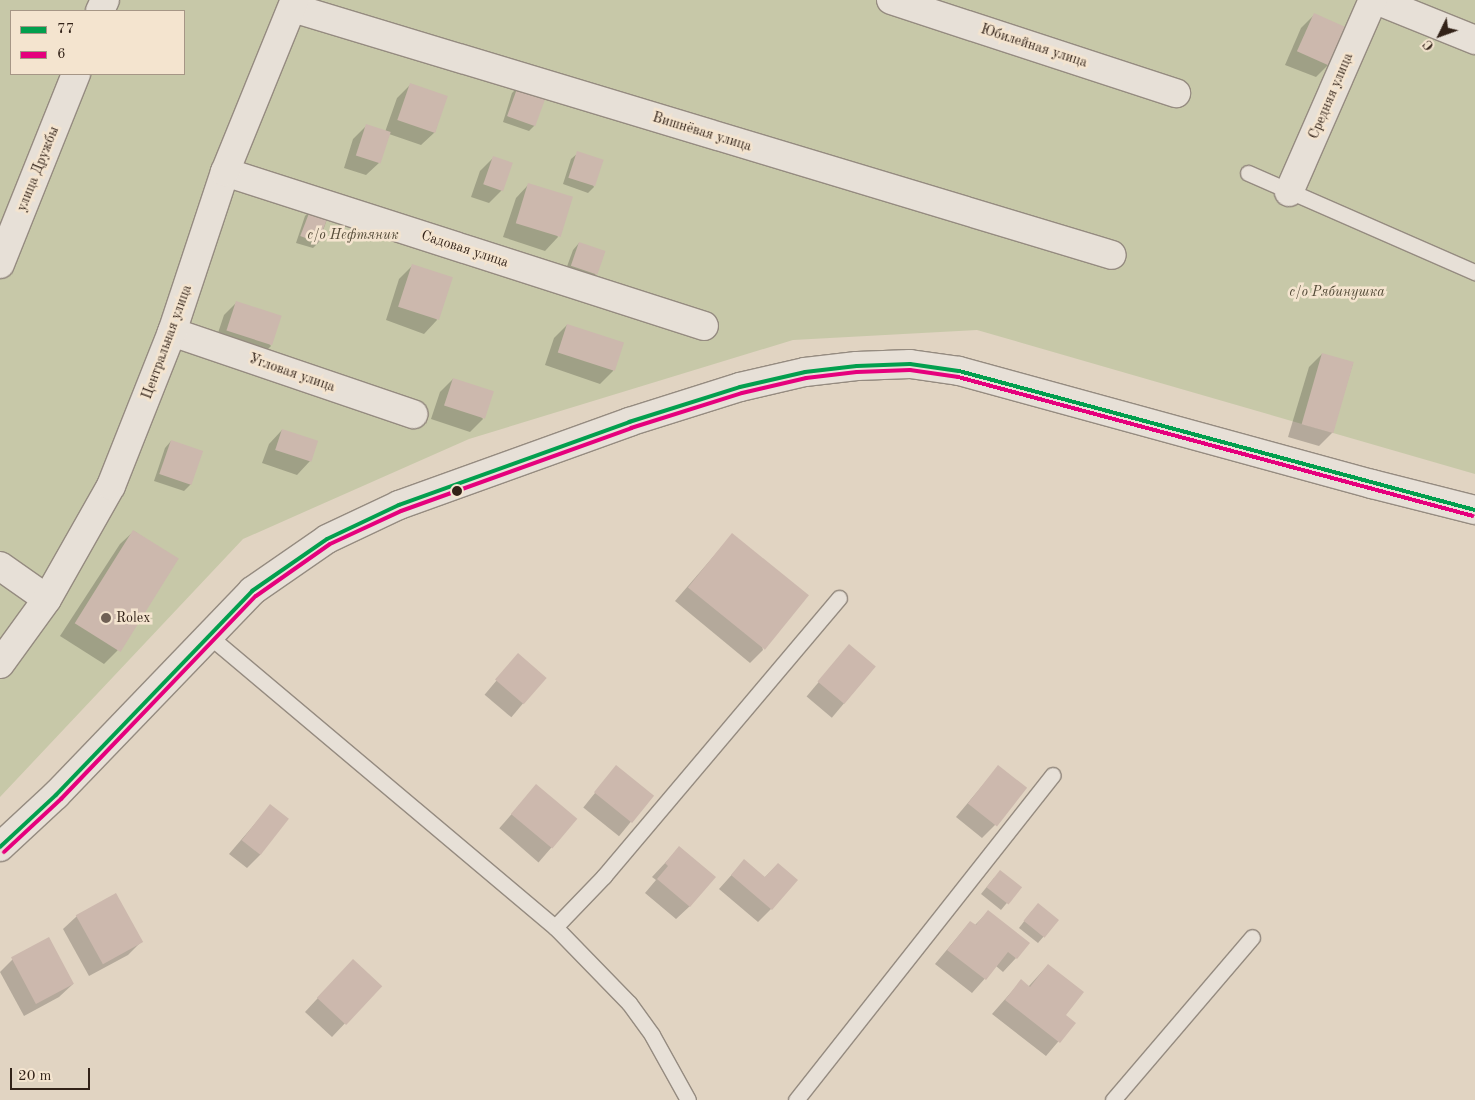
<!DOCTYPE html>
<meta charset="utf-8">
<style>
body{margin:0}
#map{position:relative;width:1475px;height:1100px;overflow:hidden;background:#e1d4c2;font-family:"Old Standard TT",serif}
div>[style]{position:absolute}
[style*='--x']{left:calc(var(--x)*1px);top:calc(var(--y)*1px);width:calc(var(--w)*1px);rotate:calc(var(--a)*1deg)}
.green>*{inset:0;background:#c7c8a8}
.shadow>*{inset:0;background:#0003;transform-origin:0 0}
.building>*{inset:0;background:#ccb8ad;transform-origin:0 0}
.roads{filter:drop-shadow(1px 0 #958b80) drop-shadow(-1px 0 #958b80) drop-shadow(0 1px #958b80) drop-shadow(0 -1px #958b80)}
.lane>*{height:15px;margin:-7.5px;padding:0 7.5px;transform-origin:7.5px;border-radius:7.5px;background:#e7e0d7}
.street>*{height:28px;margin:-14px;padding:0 14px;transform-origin:14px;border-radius:14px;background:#e7e0d7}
.bus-1>*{height:4px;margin:-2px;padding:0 2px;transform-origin:2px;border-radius:2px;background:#029f4e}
.bus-2>*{height:4px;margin:-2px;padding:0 2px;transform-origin:2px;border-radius:2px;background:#e5007d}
.dots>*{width:14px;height:14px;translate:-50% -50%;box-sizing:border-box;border:2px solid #f4e4cf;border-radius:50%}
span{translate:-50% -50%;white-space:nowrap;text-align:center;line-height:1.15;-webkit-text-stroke:5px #f4e4cf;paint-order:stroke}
.street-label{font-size:14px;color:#322218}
.park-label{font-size:14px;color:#524936;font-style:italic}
.poi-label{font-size:14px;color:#322218}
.left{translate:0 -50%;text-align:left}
.legend{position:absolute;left:10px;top:10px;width:175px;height:65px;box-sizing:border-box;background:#f4e4cf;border:1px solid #a69686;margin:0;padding:6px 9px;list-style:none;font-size:15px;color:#322218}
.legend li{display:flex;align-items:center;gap:10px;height:25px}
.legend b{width:25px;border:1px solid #a69686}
.north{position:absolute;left:1415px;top:10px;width:50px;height:50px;-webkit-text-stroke:4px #f4e4cf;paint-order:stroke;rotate:228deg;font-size:14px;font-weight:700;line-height:20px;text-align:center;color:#322218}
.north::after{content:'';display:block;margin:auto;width:18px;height:22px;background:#322218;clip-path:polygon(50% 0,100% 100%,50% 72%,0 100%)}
.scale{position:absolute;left:10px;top:1068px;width:80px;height:22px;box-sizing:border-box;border:2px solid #322218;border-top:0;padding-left:6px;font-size:15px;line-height:18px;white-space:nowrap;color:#322218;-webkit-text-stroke:4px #f4e4cf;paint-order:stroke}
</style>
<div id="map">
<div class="green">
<i style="clip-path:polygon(evenodd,0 0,1475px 0,1475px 474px,977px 330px,793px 340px,469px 439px,243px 539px,0 797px,0 0,11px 11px,184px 11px,184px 74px,11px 74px,11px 11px)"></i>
</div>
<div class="shadow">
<i style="clip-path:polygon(1314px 15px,1329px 64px,1316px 77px,1285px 65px,1301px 28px)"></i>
<i style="clip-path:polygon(410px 85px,446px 97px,435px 132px,421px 145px,389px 134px,380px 162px,366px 175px,344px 168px,353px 139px,367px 125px,385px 132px,397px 98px)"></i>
<i style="clip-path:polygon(518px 87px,535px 125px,529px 131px,503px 122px,512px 93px)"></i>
<i style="clip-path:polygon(578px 153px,594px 187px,588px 193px,563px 184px,571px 159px)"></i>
<i style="clip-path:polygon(493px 158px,511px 164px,502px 190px,489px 203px,471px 197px,480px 171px)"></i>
<i style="clip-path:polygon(529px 184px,558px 237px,545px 251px,503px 237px,516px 198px)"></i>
<i style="clip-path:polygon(311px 210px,328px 216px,319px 242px,313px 248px,296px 243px,305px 216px)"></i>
<i style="clip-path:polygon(579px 243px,596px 274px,590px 280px,565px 272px,573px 250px)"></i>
<i style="clip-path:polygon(413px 265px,437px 320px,424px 334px,386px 320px,399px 279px)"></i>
<i style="clip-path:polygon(237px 302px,271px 346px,258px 359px,214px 345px,224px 315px)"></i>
<i style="clip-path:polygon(567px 325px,622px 344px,613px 371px,600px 384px,545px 365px,554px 338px)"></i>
<i style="clip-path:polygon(1322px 354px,1353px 363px,1332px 433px,1319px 446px,1288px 437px,1309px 367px)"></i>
<i style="clip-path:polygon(453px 379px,483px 419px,470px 432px,431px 419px,440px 392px)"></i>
<i style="clip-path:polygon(282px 430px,310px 461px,297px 475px,262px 463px,269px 444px)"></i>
<i style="clip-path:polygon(171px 441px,191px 484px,184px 491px,154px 481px,165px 448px)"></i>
<i style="clip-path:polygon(134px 531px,177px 560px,117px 651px,104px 664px,60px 636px,120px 544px)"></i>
<i style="clip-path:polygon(732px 535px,763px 650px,750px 663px,675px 601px)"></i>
<i style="left:849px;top:646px;width:33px;height:66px;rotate:40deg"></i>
<i style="left:518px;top:655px;width:35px;height:52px;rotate:40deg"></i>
<i style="left:616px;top:767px;width:46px;height:52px;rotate:39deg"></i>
<i style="clip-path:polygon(998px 767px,995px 825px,982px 838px,956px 817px)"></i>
<i style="left:536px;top:786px;width:52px;height:56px;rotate:41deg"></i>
<i style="clip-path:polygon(270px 806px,260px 855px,247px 868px,229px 854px)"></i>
<i style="clip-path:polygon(679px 848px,690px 906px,676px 919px,645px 893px,656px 880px,652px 877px)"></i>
<i style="clip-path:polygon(744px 861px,764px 878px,778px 864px,771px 909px,758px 922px,719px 889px)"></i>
<i style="clip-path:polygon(994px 878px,1020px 887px,1001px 910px,981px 894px)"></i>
<i style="clip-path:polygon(1032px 911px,1044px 936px,1038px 943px,1019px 928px)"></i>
<i style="clip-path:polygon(988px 912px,1016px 958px,1003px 972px,996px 966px,972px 993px,935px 964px,970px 922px,974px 926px)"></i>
<i style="clip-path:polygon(77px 916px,141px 942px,128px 955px,89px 976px,63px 929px)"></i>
<i style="clip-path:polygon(13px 959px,73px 984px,59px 997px,24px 1016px,0 972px)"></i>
<i style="clip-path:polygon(1048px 965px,1064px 1015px,1074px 1023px,1046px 1056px,992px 1014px,1021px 981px,1028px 987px)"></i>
<i style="clip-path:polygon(340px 974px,380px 986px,332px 1037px,305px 1012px)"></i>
</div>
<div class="building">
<i style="left:1314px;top:13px;width:35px;height:42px;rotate:24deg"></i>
<i style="left:410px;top:83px;width:40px;height:39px;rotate:19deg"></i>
<i style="left:518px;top:86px;width:30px;height:32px;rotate:20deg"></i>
<i style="left:366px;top:124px;width:26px;height:33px;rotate:18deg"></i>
<i style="left:577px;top:151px;width:28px;height:28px;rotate:18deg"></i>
<i style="left:493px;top:156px;width:21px;height:30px;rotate:19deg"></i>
<i style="left:528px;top:183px;width:47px;height:42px;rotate:17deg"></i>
<i style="left:311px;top:208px;width:19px;height:30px;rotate:21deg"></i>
<i style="left:579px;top:242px;width:28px;height:25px;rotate:19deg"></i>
<i style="left:412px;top:264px;width:43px;height:45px;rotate:18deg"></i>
<i style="left:236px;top:301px;width:48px;height:31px;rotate:18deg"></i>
<i style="left:567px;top:324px;width:60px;height:30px;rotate:18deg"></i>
<i style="left:1322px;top:353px;width:33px;height:74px;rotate:16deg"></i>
<i style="left:453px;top:378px;width:43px;height:29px;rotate:18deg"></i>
<i style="left:282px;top:429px;width:38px;height:22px;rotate:18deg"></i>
<i style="left:171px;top:440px;width:34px;height:36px;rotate:19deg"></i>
<i style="left:133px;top:530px;width:54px;height:110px;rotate:32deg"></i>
<i style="left:732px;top:533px;width:99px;height:70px;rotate:39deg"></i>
<i style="left:849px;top:644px;width:35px;height:49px;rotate:40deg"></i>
<i style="left:518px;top:653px;width:38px;height:35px;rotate:41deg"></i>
<i style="left:616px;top:765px;width:49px;height:35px;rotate:39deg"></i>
<i style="left:998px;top:765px;width:37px;height:49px;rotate:38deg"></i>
<i style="left:536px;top:784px;width:54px;height:39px;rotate:40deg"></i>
<i style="left:270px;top:804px;width:24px;height:46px;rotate:38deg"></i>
<i style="clip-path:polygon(679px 846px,716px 877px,690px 907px,657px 879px,668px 866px,665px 863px)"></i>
<i style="clip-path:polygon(744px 859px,765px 877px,778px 863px,798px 880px,772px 910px,731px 875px)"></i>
<i style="left:1000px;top:870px;width:28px;height:22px;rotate:38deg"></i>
<i style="left:116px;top:893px;width:56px;height:46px;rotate:61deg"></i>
<i style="left:1038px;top:903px;width:27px;height:23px;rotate:39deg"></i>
<i style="clip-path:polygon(988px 910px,1030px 943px,1017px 959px,1008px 952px,986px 980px,947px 950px,970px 921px,976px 925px)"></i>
<i style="left:49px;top:937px;width:53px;height:43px;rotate:62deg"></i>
<i style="left:353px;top:959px;width:40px;height:53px;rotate:43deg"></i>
<i style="clip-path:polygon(1048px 964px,1084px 992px,1066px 1015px,1076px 1023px,1060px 1043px,1005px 1000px,1021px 979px,1030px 987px)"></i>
</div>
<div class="roads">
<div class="lane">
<i style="--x:1248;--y:173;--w:248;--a:23.6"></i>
<i style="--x:208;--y:635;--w:454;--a:40.1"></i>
<i style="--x:555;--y:927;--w:106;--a:45.8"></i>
<i style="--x:629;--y:1003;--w:39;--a:54"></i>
<i style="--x:652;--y:1035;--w:74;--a:61"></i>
<i style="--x:555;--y:927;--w:71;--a:-46.1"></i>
<i style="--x:604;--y:876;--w:364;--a:-49.8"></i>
<i style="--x:796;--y:1100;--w:414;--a:-51.7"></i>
<i style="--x:1113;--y:1100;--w:214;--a:-49.5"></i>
</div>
<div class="street">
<i style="--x:891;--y:0;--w:300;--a:18.1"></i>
<i style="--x:1376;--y:0;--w:107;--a:22"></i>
<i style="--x:293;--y:8;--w:855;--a:16.78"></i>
<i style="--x:100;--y:11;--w:12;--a:-66"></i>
<i style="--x:225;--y:172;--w:503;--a:17.82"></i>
<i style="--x:1289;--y:192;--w:210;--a:-66.4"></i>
<i style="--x:0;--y:264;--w:205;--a:-68.2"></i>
<i style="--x:172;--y:332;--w:255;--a:18.8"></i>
<i style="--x:0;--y:566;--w:57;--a:35.1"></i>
<i style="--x:0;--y:664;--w:80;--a:-54.1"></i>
<i style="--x:47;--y:599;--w:130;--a:-60.5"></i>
<i style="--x:111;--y:486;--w:166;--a:-68.4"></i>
<i style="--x:172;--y:332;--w:169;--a:-71.7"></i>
<i style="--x:225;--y:172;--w:186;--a:-67.9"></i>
<i style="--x:0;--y:847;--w:76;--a:-42.9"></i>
<i style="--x:56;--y:795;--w:283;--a:-46.1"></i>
<i style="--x:252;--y:591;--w:91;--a:-34.7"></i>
<i style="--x:327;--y:539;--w:80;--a:-25.3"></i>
<i style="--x:399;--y:505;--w:245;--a:-19.8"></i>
<i style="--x:629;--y:422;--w:116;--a:-17.5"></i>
<i style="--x:740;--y:387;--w:67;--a:-13"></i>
<i style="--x:805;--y:372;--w:52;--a:-6.6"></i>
<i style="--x:857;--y:366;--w:53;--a:-2.2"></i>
<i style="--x:910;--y:364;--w:49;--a:8.1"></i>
<i style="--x:959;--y:371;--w:428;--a:15.3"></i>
<i style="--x:1372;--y:484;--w:106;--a:14.2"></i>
</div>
</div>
<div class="bus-1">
<i style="--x:0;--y:847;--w:76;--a:-42.9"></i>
<i style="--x:56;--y:795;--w:283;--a:-46.1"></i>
<i style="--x:252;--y:591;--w:91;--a:-34.7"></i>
<i style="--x:327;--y:539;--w:80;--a:-25.3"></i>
<i style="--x:399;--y:505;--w:245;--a:-19.8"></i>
<i style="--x:629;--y:422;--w:116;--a:-17.5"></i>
<i style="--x:740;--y:387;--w:67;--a:-13"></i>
<i style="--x:805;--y:372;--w:52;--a:-6.6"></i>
<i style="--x:857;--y:366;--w:53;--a:-2.2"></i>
<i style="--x:910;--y:364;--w:49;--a:8.1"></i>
<i style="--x:959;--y:371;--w:534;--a:15.08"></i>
</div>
<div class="bus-2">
<i style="--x:4;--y:852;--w:78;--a:-42.9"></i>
<i style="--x:61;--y:799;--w:281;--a:-46.2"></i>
<i style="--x:256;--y:596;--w:90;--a:-35.1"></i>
<i style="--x:330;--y:544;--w:78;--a:-24.9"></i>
<i style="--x:401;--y:511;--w:245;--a:-19.8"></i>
<i style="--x:631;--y:428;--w:116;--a:-17.5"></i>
<i style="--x:742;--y:393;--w:66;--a:-13.2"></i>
<i style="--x:806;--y:378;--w:51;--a:-6.7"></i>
<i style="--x:857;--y:372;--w:53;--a:-2.2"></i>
<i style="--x:910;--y:370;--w:49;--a:8.3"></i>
<i style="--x:958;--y:377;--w:533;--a:15.1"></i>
</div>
<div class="dots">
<i style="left:457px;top:491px;background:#322218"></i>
<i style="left:106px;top:618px;background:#6f6054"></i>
</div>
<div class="street-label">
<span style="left:1034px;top:46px;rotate:18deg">Юбилейная улица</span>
<span style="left:1331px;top:96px;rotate:-67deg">Средняя улица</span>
<span style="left:702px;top:132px;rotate:17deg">Вишнёвая улица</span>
<span style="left:38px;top:169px;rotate:-68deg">улица Дружбы</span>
<span style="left:465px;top:249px;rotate:18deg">Садовая улица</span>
<span style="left:167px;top:342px;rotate:-70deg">Центральная улица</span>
<span style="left:292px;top:373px;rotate:19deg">Угловая улица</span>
</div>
<div class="park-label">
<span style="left:353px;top:235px">с/о Нефтяник</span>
<span style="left:1337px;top:292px">с/о Рябинушка</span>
</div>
<div class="poi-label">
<span class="left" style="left:116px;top:618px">Rolex</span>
</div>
<ul class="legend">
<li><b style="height:6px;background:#029f4e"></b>77</li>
<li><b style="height:6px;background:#e5007d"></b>6</li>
</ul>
<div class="north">С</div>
<div class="scale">20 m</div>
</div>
